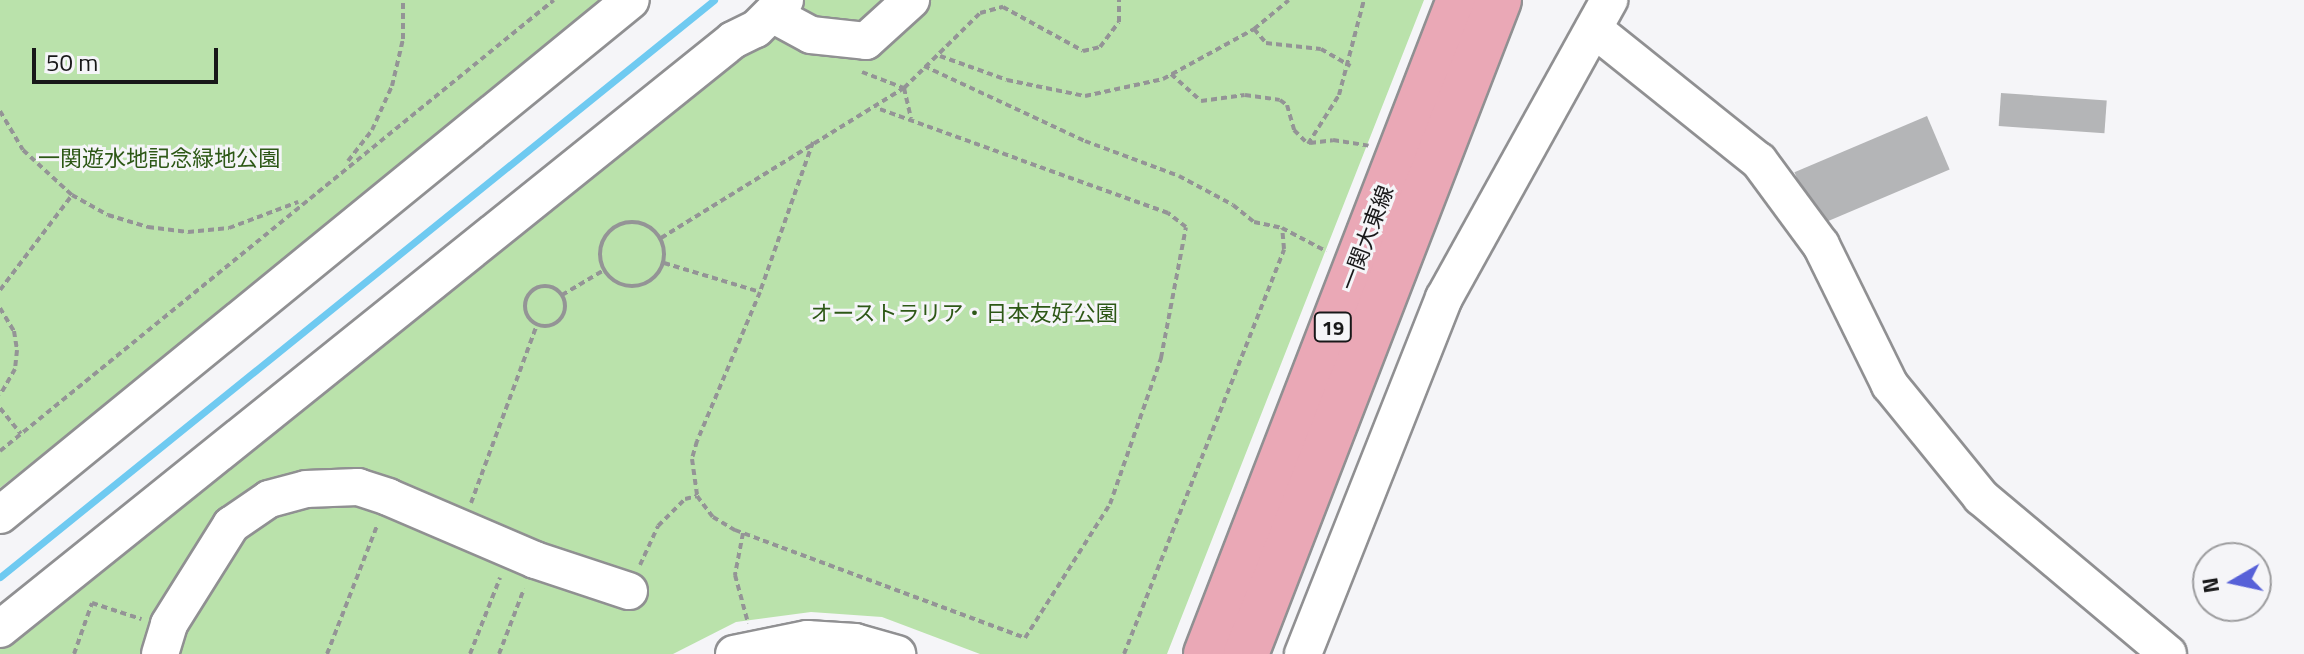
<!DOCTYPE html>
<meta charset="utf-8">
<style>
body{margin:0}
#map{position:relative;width:2304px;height:654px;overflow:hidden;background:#f5f5f8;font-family:"Titillium Web","Noto Sans JP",sans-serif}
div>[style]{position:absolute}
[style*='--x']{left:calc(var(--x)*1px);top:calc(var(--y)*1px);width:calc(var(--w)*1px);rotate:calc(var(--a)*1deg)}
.green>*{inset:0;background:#bae2ab}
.stream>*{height:7px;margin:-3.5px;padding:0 3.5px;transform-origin:3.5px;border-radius:3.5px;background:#6fcaf1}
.building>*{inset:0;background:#b4b5b7;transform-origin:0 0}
.path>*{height:4px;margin-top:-2px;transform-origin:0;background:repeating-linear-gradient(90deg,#949496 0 6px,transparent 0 10px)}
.path>.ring{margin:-2px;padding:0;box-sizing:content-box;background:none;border:4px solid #949496;border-radius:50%}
.roads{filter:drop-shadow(2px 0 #909092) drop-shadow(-2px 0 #909092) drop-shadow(0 2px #909092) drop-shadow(0 -2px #909092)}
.minor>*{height:36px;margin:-18px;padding:0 18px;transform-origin:18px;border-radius:18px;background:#fff}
.major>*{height:44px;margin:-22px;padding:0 22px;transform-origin:22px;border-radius:22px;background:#eaa8b6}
span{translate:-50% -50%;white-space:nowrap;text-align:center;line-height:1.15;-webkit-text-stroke:6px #f5f5f8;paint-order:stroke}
.shield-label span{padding:2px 6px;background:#f5f5f8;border:2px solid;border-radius:6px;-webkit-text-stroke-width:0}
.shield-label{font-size:20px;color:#181819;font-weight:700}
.park-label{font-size:22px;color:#2d5816}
.street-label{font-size:22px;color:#181819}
.north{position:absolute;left:2192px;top:542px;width:80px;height:80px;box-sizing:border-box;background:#f5f5f8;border:2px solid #9d9d9f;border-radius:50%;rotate:261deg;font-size:22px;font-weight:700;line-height:32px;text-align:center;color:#181819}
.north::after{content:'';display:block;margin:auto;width:28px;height:36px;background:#5761d8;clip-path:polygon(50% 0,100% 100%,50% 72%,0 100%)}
.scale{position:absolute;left:32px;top:48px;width:186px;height:36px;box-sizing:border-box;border:4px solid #181819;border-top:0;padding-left:10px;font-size:24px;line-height:28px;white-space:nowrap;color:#181819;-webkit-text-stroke:6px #f5f5f8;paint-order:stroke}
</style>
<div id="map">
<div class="green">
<i style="clip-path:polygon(0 0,612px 0,0 488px)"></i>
<i style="clip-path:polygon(763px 0,1424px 0,1167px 654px,980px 654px,882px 617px,811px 612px,736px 622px,673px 654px,0 654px,0 631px)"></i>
</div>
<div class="stream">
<i style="--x:0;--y:577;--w:918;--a:-38.94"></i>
</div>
<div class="building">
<i style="left:2001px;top:93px;width:106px;height:33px;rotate:4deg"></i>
<i style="left:1927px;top:116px;width:58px;height:144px;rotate:67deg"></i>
</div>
<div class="path">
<i style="--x:1254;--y:29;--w:18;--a:49"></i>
<i style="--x:1266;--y:43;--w:55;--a:6.2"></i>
<i style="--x:1321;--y:49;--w:34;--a:30"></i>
<i style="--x:940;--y:56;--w:71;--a:19.7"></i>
<i style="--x:1007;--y:80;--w:80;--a:11.6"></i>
<i style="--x:1085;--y:96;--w:80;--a:-12.3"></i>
<i style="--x:1163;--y:79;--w:104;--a:-28.8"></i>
<i style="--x:1254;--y:29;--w:45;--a:-39.6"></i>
<i style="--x:924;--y:66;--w:178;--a:25"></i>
<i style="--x:1085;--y:141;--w:100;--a:20.4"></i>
<i style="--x:1179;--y:176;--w:61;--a:28.2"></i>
<i style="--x:1233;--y:205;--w:27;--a:39"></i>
<i style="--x:1254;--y:222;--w:29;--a:12"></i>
<i style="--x:1282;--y:228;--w:50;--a:27.6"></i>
<i style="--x:862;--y:72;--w:45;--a:20.9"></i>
<i style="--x:904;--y:88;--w:31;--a:77"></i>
<i style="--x:1171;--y:74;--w:40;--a:42"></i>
<i style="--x:1201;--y:101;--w:44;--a:-7.8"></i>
<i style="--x:1245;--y:95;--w:35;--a:8"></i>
<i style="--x:1280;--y:100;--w:9;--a:36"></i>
<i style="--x:1287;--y:105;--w:26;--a:74"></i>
<i style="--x:1294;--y:130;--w:20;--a:45"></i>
<i style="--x:1308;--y:144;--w:58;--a:-57.7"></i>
<i style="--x:1339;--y:95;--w:98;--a:-75.3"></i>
<i style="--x:0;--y:111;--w:45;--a:59.5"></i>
<i style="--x:23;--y:150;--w:67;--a:42.6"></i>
<i style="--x:72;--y:195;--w:41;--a:29.1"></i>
<i style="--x:108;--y:215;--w:42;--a:16.7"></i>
<i style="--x:148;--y:227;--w:40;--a:7.1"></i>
<i style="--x:188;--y:232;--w:41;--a:-5.6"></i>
<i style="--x:229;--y:228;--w:74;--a:-20.6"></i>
<i style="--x:813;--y:142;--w:159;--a:109.5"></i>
<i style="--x:760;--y:292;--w:162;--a:112.9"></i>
<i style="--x:697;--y:441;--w:19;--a:106"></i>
<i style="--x:692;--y:459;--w:37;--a:82"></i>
<i style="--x:697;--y:496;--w:26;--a:53"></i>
<i style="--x:713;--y:517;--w:26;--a:31"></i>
<i style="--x:735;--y:530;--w:309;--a:20.4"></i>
<i style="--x:1025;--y:638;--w:159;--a:-57.6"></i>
<i style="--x:1110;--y:504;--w:155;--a:-70.7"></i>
<i style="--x:1161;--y:358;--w:133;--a:-79.2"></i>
<i style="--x:1186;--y:227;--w:23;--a:-142"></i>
<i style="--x:1168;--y:213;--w:310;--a:-160.2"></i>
<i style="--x:1310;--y:143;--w:23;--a:-7"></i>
<i style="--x:1333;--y:140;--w:36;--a:9"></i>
<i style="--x:348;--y:161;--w:39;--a:-52"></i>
<i style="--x:372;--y:130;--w:48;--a:-65.6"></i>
<i style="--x:392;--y:86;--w:48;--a:-76.8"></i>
<i style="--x:403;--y:39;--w:39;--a:-90"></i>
<i class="ring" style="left:600px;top:222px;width:60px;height:60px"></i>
<i style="--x:661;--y:238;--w:286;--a:-31.7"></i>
<i style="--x:904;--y:88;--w:107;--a:-44.6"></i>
<i style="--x:980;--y:13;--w:24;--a:-15"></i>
<i style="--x:1003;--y:7;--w:91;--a:28.8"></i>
<i style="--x:1083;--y:51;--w:17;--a:-13"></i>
<i style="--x:1100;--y:47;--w:31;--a:-53"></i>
<i style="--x:1119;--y:22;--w:22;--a:-90"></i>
<i style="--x:664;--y:263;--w:100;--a:16.8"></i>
<i class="ring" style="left:525px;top:286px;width:36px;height:36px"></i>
<i style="--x:0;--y:290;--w:119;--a:-52.8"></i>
<i style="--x:562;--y:295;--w:49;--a:-30.8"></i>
<i style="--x:0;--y:308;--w:27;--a:59"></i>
<i style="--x:14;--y:331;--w:19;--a:81"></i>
<i style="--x:17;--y:350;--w:19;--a:96"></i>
<i style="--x:15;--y:369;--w:30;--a:120"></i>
<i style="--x:0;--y:408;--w:33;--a:51"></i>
<i style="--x:0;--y:451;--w:714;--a:-39.15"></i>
<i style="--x:471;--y:503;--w:190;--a:-69.7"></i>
<i style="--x:743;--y:533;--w:43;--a:100.8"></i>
<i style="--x:735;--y:575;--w:50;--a:74.8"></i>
<i style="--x:640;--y:565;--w:43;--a:-65.2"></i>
<i style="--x:658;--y:526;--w:38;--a:-45"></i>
<i style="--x:685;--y:499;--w:12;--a:-14"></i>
<i style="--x:74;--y:654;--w:54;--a:-70.6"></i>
<i style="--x:92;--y:603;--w:52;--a:18.1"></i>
<i style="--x:327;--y:654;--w:137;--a:-68.7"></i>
<i style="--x:470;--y:654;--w:82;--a:-68.5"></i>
<i style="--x:499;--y:654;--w:70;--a:-69"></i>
<i style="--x:1124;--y:654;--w:435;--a:-68.4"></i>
<i style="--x:1284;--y:249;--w:21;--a:-95"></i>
</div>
<div class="roads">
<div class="minor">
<i style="--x:772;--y:14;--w:44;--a:28.3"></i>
<i style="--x:811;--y:35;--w:55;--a:6.2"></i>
<i style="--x:866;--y:41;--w:61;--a:-42.3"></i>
<i style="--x:1594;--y:29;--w:211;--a:38.7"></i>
<i style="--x:1759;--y:161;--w:104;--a:53.6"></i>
<i style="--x:1821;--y:245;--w:156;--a:63.8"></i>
<i style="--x:1890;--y:385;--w:144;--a:50.9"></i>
<i style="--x:1981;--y:497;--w:244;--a:40"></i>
<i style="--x:0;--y:515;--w:814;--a:-39.22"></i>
<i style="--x:0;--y:629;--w:940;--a:-38.78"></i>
<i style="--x:733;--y:40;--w:25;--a:-26"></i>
<i style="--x:756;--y:29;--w:41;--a:-45"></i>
<i style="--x:160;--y:654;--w:31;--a:-73"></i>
<i style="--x:169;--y:624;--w:117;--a:-57.9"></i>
<i style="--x:231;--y:525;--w:46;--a:-34.4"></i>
<i style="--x:269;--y:499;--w:38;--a:-15"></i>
<i style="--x:306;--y:489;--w:52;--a:-2.2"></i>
<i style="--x:358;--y:487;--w:32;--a:18"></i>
<i style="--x:388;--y:497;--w:160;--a:23.2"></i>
<i style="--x:535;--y:560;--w:99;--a:18.3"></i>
<i style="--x:734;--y:654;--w:75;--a:-11.6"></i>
<i style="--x:807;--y:639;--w:48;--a:3.6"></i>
<i style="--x:855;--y:642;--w:44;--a:15.9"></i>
<i style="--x:1303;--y:654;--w:383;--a:-68.4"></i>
<i style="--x:1444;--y:298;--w:341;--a:-61"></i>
</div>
<div class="major">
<i style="--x:1206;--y:654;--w:701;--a:-68.85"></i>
<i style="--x:1246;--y:654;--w:701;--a:-68.85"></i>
</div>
</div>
<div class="shield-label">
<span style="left:1333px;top:327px">19</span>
</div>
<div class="park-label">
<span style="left:159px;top:159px">一関遊水地記念緑地公園</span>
<span style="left:964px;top:314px">オーストラリア・日本友好公園</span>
</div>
<div class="street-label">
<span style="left:1367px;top:238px;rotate:-69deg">一関大東線</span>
</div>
<div class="north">N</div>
<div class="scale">50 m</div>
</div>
